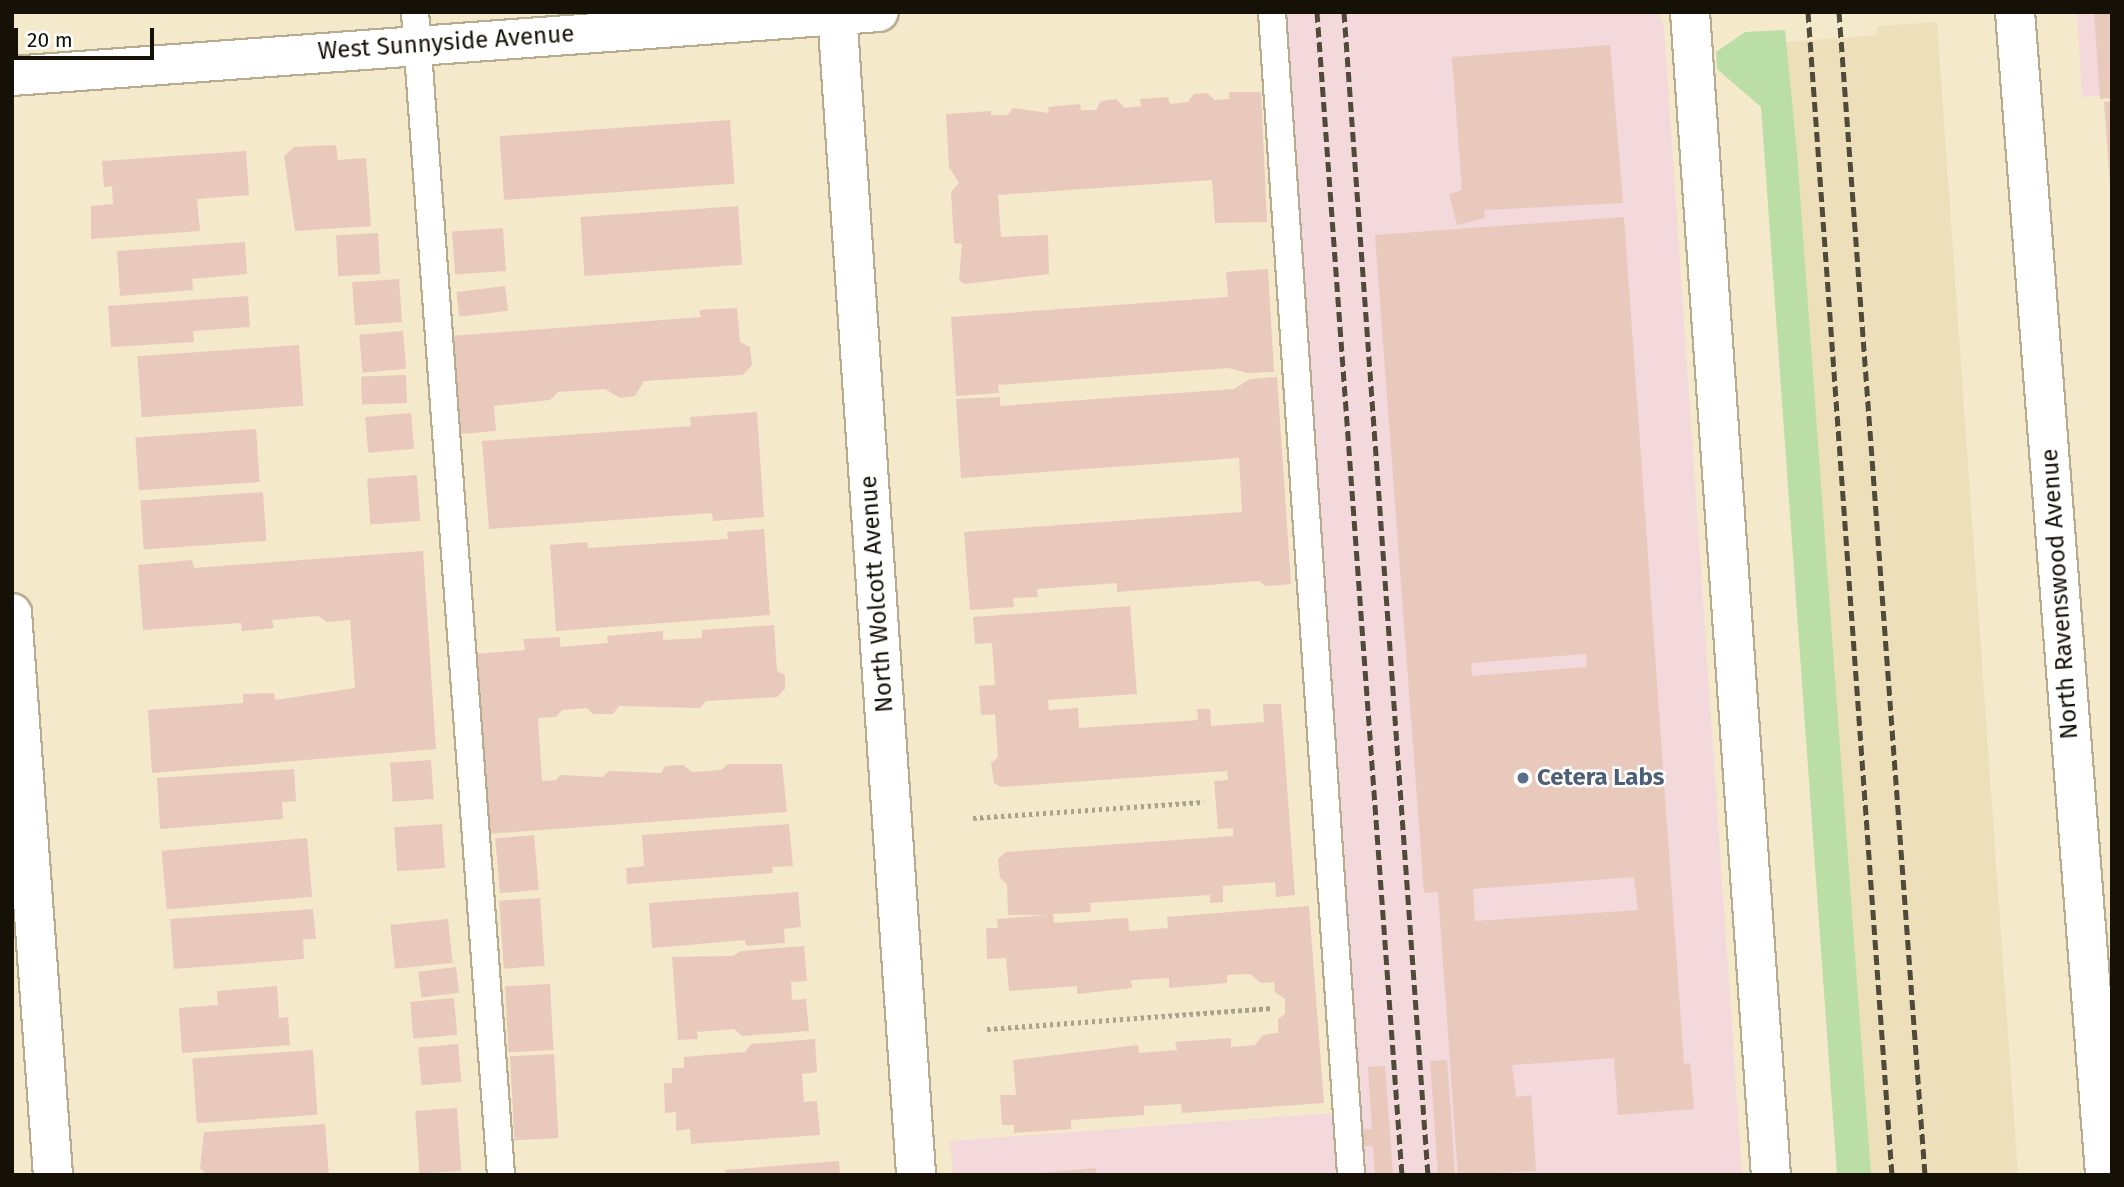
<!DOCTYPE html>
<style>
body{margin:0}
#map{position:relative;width:2124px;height:1187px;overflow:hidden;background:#f5e9cc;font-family:"Fira Sans",sans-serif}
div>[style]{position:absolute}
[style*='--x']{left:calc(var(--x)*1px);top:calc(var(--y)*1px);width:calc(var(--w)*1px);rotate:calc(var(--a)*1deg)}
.commercial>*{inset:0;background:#f3d8dc}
.built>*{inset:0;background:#eedfbb}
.green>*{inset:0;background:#bbdea7}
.building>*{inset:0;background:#e9c9bc;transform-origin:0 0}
.path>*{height:4.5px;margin-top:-2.25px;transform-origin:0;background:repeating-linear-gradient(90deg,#aba28b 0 3.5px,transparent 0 7px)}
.roads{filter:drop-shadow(2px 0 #b7ab90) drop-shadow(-2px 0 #b7ab90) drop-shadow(0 2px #b7ab90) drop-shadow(0 -2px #b7ab90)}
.service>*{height:26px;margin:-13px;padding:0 13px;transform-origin:13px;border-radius:13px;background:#fff}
.minor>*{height:38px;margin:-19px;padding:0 19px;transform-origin:19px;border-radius:19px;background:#fff}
.rail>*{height:5px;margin-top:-2.5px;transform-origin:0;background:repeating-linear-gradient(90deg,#504a3b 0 10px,transparent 0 15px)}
.dots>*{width:19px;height:19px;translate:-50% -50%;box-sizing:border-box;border:4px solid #fff;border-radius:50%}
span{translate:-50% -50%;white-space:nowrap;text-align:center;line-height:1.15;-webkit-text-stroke:5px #fff;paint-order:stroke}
.street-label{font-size:24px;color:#151107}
.service-label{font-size:24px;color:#4e5e75;font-weight:700}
.left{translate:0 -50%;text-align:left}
.frame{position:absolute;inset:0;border:14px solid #151107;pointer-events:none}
.scale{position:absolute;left:14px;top:28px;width:140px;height:32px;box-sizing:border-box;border:4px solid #151107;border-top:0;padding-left:9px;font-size:21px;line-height:24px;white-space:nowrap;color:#151107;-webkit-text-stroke:5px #fff;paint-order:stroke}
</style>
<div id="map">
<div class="commercial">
<i style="clip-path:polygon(1301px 12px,1658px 12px,1664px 28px,1742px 1175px,953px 1175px,950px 1141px,1347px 1112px,1272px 14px)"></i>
<i style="clip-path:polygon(2077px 12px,2112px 12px,2112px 95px,2082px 97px)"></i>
</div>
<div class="built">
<i style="clip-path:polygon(1937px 22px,2018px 1175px,1871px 1175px,1786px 42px,1877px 35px,1878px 26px)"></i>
</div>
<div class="green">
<i style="clip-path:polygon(1785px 30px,1797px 153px,1871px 1175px,1837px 1175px,1761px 107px,1717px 69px,1716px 52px,1745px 32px)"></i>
</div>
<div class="building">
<i style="clip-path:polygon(2094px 12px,2112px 12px,2112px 98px,2100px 99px)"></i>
<i style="clip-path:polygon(1610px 45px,1623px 203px,1484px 210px,1485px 218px,1457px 225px,1449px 194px,1462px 190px,1452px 57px)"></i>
<i style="clip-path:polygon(1229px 92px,1261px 92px,1267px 222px,1215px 223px,1212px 180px,998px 195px,1001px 237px,1048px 235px,1049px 274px,964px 284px,959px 280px,962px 244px,954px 243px,951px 192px,959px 183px,949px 167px,946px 114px,991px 111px,991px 115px,1008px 115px,1013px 108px,1049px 113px,1048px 107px,1080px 104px,1081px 110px,1096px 110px,1101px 101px,1116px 99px,1125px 108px,1141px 106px,1140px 99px,1168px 97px,1170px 104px,1188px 102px,1194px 94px,1207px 93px,1215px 100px,1229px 99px)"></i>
<i style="clip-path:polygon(2112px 101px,2112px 185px,2110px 185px,2104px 102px)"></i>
<i style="left:730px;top:120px;width:64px;height:231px;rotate:86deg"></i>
<i style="clip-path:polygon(336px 145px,338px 160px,366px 158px,371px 226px,295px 231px,284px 156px,294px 147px)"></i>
<i style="clip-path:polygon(246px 151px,249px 195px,197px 199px,200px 231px,91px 239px,91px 206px,113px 204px,112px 186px,104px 187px,102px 161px)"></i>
<i style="left:738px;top:206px;width:59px;height:158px;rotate:86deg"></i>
<i style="clip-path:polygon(evenodd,1624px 217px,1684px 1064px,1690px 1063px,1694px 1109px,1618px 1115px,1614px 1058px,1512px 1065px,1516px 1097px,1531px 1095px,1536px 1171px,1458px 1175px,1438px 892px,1424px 893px,1375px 235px,1624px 217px,1586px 654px,1587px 667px,1472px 676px,1471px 663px,1586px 654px,1624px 217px,1634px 877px,1638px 910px,1475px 921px,1473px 889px,1634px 877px)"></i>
<i style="left:503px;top:228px;width:43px;height:51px;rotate:86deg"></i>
<i style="left:378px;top:233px;width:41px;height:42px;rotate:87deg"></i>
<i style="clip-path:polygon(245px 242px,247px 274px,192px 279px,193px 290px,120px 296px,117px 251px)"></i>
<i style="clip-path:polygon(1268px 269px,1274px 372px,1247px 373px,1228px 368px,998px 385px,999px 393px,956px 396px,951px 317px,1228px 297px,1226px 272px)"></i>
<i style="left:399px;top:279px;width:43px;height:47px;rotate:86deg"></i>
<i style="left:505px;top:286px;width:25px;height:49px;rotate:83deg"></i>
<i style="clip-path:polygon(248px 296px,250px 327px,193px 331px,194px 342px,111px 347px,108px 306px)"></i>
<i style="clip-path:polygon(737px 308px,740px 342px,750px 347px,752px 365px,743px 375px,644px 381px,635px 396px,620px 398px,605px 389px,558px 392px,550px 400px,494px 406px,496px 431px,459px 434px,452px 336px,701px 317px,699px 310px)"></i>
<i style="left:403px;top:331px;width:38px;height:44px;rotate:85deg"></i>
<i style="left:299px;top:345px;width:61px;height:162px;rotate:86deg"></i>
<i style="left:406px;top:375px;width:28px;height:45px;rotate:88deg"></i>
<i style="clip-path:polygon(1277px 377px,1291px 584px,1266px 586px,1259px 581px,1117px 592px,1117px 583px,1037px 589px,1038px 597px,1013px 598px,1014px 607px,970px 610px,964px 532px,1242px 512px,1239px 458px,961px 478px,956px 399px,1000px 397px,1000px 406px,1234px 389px,1250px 379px)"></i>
<i style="clip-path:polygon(757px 412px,764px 517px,713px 521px,712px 513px,489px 529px,482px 441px,691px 426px,690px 417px)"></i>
<i style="left:411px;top:413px;width:36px;height:46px;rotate:85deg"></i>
<i style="left:256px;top:429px;width:53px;height:121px;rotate:86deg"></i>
<i style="left:417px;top:475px;width:46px;height:50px;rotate:86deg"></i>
<i style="left:263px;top:492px;width:49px;height:123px;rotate:86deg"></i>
<i style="clip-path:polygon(764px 529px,770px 615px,556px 631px,550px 545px,587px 542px,588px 548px,728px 539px,727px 532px)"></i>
<i style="clip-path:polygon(423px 551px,436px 749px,152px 773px,148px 710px,243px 703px,243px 694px,274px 693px,275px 700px,355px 688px,350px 620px,327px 622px,318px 616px,272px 620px,274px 628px,242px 631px,241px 623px,143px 630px,138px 565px,192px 560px,194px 568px)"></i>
<i style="clip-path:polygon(1130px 606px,1137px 694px,1048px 700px,1049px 710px,1078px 708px,1079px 728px,1198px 720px,1197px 709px,1210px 709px,1211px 726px,1264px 722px,1263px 704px,1281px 704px,1295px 895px,1276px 897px,1275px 882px,1223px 886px,1223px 902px,1210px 903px,1210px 895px,1090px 903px,1091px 912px,1053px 914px,1054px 923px,1128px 918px,1129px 931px,1168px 928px,1167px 917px,1309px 906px,1324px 1103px,1182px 1113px,1181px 1104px,1144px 1106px,1144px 1115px,1071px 1120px,1071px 1129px,1014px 1133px,1014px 1125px,1002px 1125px,1000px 1095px,1016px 1095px,1013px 1060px,1138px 1045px,1139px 1053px,1177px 1050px,1175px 1042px,1231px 1038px,1231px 1047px,1255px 1045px,1263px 1035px,1278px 1033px,1278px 1019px,1285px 1014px,1285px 999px,1275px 992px,1274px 982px,1261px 983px,1250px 974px,1227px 975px,1227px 983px,1169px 988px,1169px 978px,1131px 980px,1132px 988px,1077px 994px,1077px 986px,1009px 991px,1006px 958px,987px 959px,986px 928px,998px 928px,997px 919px,1047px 915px,1008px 915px,1007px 884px,1000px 878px,998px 859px,1006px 852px,1233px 836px,1233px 828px,1218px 829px,1214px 781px,1228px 780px,1227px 771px,1001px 787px,994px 783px,991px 763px,998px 757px,995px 714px,981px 715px,979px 686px,995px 685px,992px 643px,975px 644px,973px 617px)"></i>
<i style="clip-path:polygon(774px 625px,777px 671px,785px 675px,785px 689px,777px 697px,706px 701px,700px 708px,619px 706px,613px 714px,593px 714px,587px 708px,562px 710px,556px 717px,538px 718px,542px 781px,556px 780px,560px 775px,602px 777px,609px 771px,661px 773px,665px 766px,683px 765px,692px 772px,721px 770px,728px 764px,782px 764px,787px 812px,487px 834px,474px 654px,525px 650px,523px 639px,560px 637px,560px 647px,608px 643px,607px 636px,663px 631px,663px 640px,702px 638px,702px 630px)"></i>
<i style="left:431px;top:760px;width:39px;height:41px;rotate:86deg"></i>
<i style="clip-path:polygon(294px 769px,296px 801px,282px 802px,283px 819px,160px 829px,157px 778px)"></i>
<i style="left:442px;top:824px;width:44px;height:48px;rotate:86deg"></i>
<i style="clip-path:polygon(789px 824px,793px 866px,772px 867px,773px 873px,627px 884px,626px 868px,644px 866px,642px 835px)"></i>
<i style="left:534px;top:835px;width:55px;height:39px;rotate:85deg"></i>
<i style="left:307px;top:838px;width:59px;height:146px;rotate:85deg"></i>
<i style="clip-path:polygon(798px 892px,801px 927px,784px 929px,785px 943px,746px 946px,745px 940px,652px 948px,649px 903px)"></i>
<i style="left:540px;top:898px;width:68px;height:41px;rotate:86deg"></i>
<i style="clip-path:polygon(313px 909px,316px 939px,303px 939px,304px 959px,174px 969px,170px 919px)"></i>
<i style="left:448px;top:919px;width:44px;height:58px;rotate:84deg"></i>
<i style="clip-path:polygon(804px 946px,807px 981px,791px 982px,792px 1000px,806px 999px,809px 1031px,742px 1036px,734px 1029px,697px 1032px,698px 1039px,678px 1040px,672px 957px,733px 956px,741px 951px)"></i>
<i style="left:456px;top:967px;width:26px;height:38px;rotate:83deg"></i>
<i style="left:550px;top:984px;width:66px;height:45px;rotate:87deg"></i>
<i style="clip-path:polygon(277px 986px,279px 1018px,288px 1017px,290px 1045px,182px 1053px,179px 1008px,218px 1005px,217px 991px)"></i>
<i style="left:454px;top:998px;width:37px;height:44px;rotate:85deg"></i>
<i style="clip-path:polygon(815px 1039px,817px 1072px,802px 1074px,804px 1102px,817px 1101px,820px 1135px,691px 1144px,690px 1129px,676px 1131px,676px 1112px,665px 1113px,664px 1083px,672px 1083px,672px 1068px,684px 1068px,684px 1057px,745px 1052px,751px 1044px)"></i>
<i style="left:458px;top:1044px;width:38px;height:40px;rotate:85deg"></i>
<i style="left:313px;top:1050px;width:65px;height:121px;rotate:86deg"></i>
<i style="left:554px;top:1054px;width:84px;height:44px;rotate:87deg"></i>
<i style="left:1447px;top:1060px;width:115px;height:17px;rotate:86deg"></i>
<i style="clip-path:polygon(1385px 1066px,1393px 1175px,1375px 1175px,1373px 1146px,1360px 1147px,1359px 1129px,1372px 1129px,1368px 1067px)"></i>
<i style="left:457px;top:1108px;width:63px;height:42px;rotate:86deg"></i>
<i style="clip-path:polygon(325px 1124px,329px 1175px,207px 1175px,200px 1168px,204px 1132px)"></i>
<i style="clip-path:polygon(839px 1161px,840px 1175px,725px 1175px,725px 1170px)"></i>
<i style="clip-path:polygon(1096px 1168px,1096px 1175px,1040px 1175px,1040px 1173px)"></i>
</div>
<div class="path">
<i style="--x:973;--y:818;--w:231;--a:-4"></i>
<i style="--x:987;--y:1029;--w:286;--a:-4.2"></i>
</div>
<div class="roads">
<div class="service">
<i style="--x:415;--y:12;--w:1166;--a:85.77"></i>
<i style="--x:1272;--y:12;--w:1166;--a:86.11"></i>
</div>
<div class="minor">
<i style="--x:837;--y:12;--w:1166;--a:86.11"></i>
<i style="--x:1690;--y:12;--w:1166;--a:86.02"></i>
<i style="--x:2015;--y:12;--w:1166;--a:85.57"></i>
<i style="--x:12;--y:76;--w:869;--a:-4.22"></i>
<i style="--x:12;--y:613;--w:563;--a:85.83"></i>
</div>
</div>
<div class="rail">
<i style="--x:1317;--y:12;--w:1166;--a:85.82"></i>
<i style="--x:1344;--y:12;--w:1166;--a:85.87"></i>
<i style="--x:1808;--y:12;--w:1166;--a:85.87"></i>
<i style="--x:1839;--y:12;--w:1166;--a:85.77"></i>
</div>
<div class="dots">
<i style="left:1523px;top:778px;background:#5c6f8a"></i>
</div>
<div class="street-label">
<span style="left:446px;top:43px;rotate:-4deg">West Sunnyside Avenue</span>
<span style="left:877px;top:594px;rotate:-94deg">North Wolcott Avenue</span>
<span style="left:2060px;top:594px;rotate:-94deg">North Ravenswood Avenue</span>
</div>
<div class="service-label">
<span class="left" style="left:1537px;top:778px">Cetera Labs</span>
</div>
<div class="frame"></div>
<div class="scale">20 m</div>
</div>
